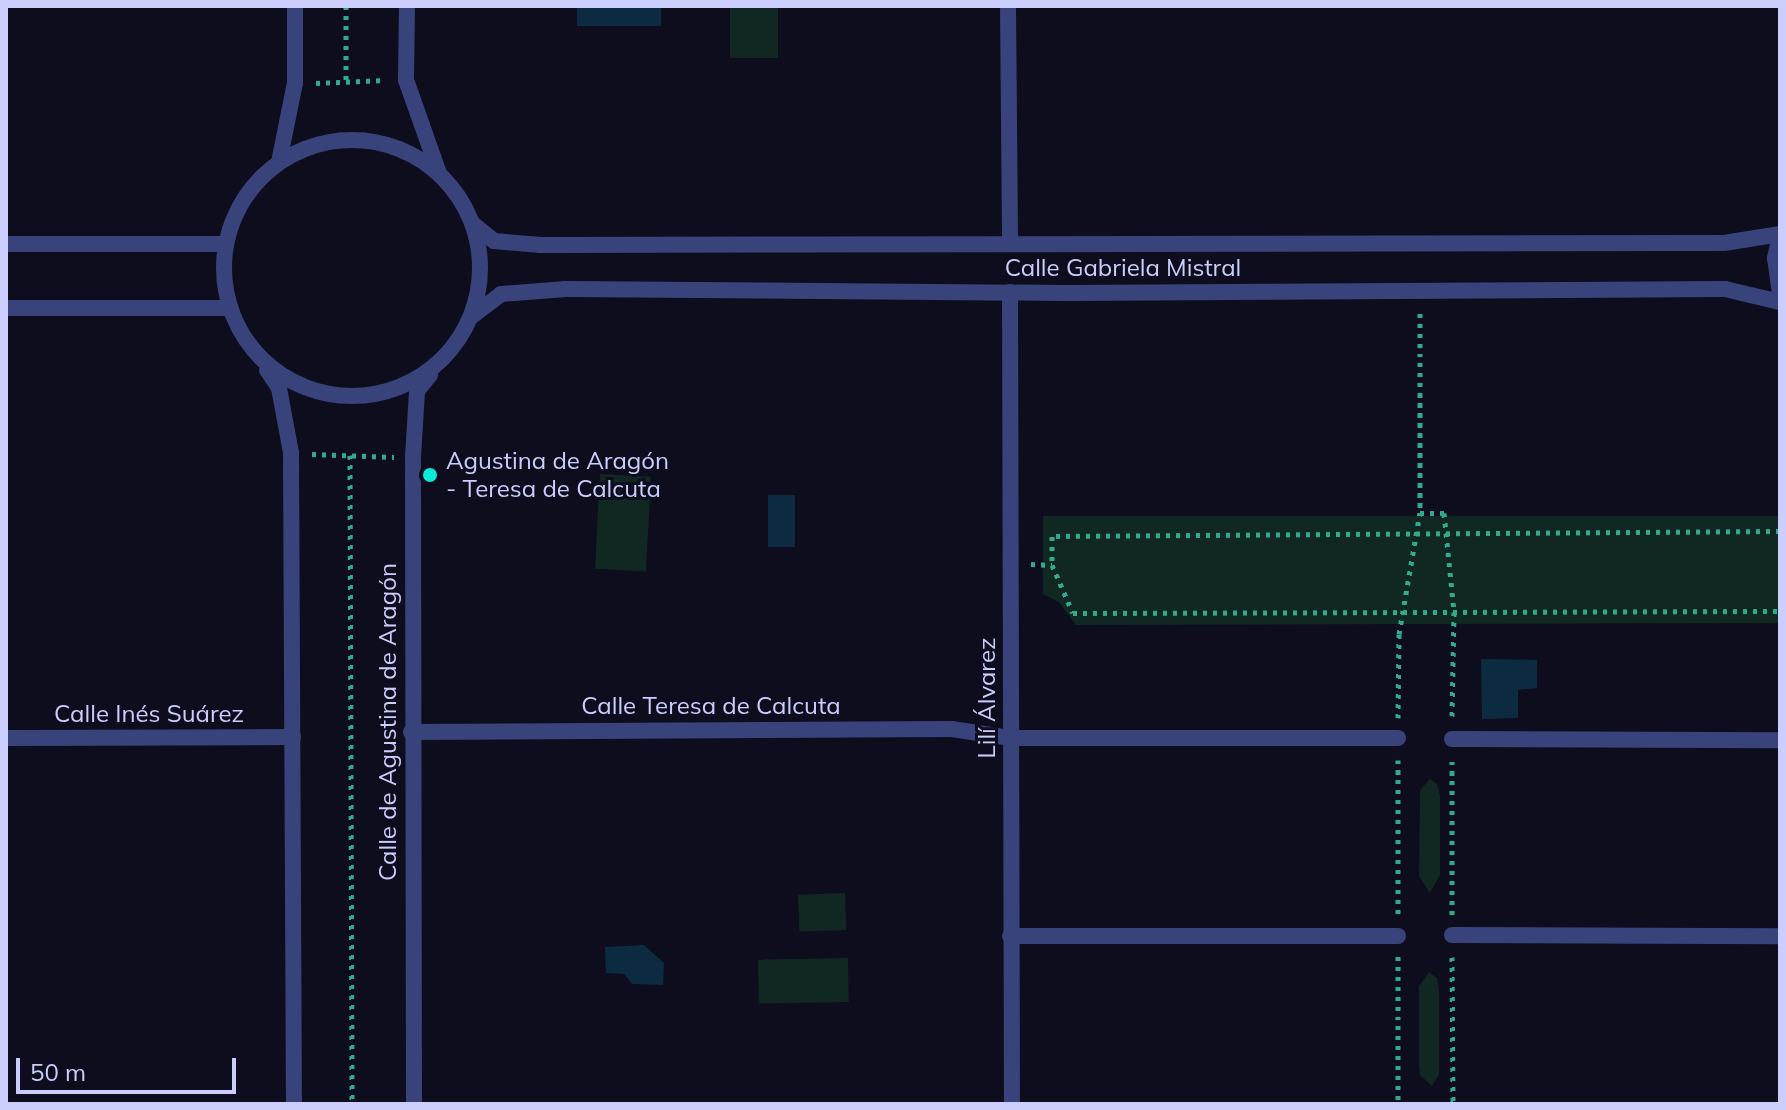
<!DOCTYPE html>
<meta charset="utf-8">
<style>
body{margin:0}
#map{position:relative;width:1786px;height:1110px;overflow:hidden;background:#0d0d1d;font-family:Mulish,sans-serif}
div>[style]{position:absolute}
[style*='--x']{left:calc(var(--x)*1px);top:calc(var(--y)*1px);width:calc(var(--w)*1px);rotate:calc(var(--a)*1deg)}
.green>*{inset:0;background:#102722;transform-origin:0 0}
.water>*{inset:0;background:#0d2b40;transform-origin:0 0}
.path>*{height:5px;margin-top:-2.5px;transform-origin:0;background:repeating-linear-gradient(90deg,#32aa8d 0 4px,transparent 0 10px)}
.pedestrian>*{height:16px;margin:-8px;padding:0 8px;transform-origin:8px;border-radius:8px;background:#39437b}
.minor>*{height:16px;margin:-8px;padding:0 8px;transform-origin:8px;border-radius:8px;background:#39437b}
.minor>.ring{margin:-8px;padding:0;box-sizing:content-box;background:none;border:16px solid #39437b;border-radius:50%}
.dots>*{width:22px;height:22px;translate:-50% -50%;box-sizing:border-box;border:4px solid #0d0d1d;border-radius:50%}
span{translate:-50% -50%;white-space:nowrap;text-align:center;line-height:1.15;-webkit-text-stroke:6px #0d0d1d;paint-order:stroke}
.street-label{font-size:24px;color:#cbcefd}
.poi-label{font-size:24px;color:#cbcefd}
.left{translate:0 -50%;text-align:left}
.frame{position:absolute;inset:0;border:8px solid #cbcefd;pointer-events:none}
.scale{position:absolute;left:16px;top:1058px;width:220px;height:36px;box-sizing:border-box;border:4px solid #cbcefd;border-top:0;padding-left:10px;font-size:24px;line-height:28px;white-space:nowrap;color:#cbcefd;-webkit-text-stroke:6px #0d0d1d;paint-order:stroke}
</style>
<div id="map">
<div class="green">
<i style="left:730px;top:6px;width:48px;height:52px"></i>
<i style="left:600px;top:474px;width:51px;height:95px;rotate:3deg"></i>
<i style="clip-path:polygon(1043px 516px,1780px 516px,1780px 623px,1076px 625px,1059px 602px,1043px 594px)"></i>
<i style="clip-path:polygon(1430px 779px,1437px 784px,1440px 796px,1440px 875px,1430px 893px,1419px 876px,1420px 790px)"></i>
<i style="left:845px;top:893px;width:37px;height:47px;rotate:88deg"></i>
<i style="left:848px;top:958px;width:44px;height:90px;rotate:89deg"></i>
<i style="clip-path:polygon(1429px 972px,1437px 978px,1439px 991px,1439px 1075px,1432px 1086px,1420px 1075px,1419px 1067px,1419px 986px)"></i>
</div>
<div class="water">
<i style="left:577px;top:6px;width:84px;height:20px"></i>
<i style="left:795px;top:495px;width:52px;height:27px;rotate:90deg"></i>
<i style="clip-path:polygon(1481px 659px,1537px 660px,1537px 688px,1518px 690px,1518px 718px,1482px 719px)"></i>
<i style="clip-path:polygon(644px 945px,664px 963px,663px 985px,632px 984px,624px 974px,606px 973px,605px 947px)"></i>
</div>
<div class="path">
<i style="--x:346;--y:6;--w:76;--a:90"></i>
<i style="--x:316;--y:83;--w:70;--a:-2.5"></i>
<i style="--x:1420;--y:313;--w:200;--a:90"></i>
<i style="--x:1420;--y:513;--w:24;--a:0"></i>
<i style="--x:1444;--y:513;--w:100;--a:84.2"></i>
<i style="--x:1454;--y:612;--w:107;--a:91.1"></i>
<i style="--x:312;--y:454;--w:82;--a:2.1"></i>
<i style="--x:350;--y:455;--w:649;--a:89.82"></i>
<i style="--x:1780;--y:531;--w:728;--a:179.61"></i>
<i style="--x:1052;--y:536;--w:29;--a:90"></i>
<i style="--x:1052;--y:565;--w:52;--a:66.4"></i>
<i style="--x:1073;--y:613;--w:707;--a:-0.16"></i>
<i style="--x:1031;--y:564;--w:21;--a:3"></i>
<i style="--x:1398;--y:718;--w:84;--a:-89.3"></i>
<i style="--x:1399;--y:634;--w:123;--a:-80.2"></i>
<i style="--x:1398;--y:760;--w:154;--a:90"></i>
<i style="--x:1452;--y:761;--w:154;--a:90"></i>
<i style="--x:1398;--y:956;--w:148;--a:90"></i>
<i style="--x:1452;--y:957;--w:147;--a:89.6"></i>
</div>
<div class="pedestrian">
<i style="--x:1011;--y:738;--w:387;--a:0"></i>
<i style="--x:1452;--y:739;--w:328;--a:0.2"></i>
<i style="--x:1452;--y:935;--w:328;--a:0.2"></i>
<i style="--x:1010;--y:936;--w:388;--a:0"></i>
</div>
<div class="minor">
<i style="--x:407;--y:6;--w:74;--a:90.8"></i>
<i style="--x:406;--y:80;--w:99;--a:70.5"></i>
<i style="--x:1008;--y:6;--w:236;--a:89.5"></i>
<i class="ring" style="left:224px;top:140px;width:240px;height:240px"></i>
<i style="--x:279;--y:162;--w:81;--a:-78.6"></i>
<i style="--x:295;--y:83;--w:77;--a:-90"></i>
<i style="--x:473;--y:224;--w:27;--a:39"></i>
<i style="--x:494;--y:241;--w:47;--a:4.9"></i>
<i style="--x:541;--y:245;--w:1183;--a:-0.1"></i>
<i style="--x:1724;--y:243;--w:57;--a:-9.1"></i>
<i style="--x:1780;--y:236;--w:23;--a:103"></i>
<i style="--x:1775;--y:258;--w:35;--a:82"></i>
<i style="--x:6;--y:244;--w:218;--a:0"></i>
<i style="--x:1010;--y:292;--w:812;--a:89.86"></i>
<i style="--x:6;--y:308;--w:223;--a:0"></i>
<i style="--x:472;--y:316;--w:36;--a:-37"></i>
<i style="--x:501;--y:294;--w:65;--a:-4.4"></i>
<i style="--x:566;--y:289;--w:502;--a:0.46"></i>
<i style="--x:1068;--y:293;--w:657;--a:-0.35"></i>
<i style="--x:1725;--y:289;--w:57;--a:13.3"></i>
<i style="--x:267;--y:370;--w:22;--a:56"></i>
<i style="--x:279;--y:388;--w:66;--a:79.5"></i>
<i style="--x:291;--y:453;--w:651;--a:89.74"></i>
<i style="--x:411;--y:732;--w:541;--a:-0.32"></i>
<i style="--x:952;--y:729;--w:60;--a:8.7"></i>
<i style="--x:6;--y:738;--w:287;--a:-0.2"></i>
<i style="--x:414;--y:1104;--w:647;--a:-90.09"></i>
<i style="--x:413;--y:457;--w:66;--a:-86.5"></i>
<i style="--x:417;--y:391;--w:21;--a:-51"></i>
</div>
<div class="dots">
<i style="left:430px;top:475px;background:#09ebd8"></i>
</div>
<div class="street-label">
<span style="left:1123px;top:268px">Calle Gabriela Mistral</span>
<span style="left:987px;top:698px;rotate:-90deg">Lilí Álvarez</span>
<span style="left:711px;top:706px">Calle Teresa de Calcuta</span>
<span style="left:149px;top:714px">Calle Inés Suárez</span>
<span style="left:388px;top:722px;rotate:-90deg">Calle de Agustina de Aragón</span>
</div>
<div class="poi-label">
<span class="left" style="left:446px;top:475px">Agustina de Aragón<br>- Teresa de Calcuta</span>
</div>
<div class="frame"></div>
<div class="scale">50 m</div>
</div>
